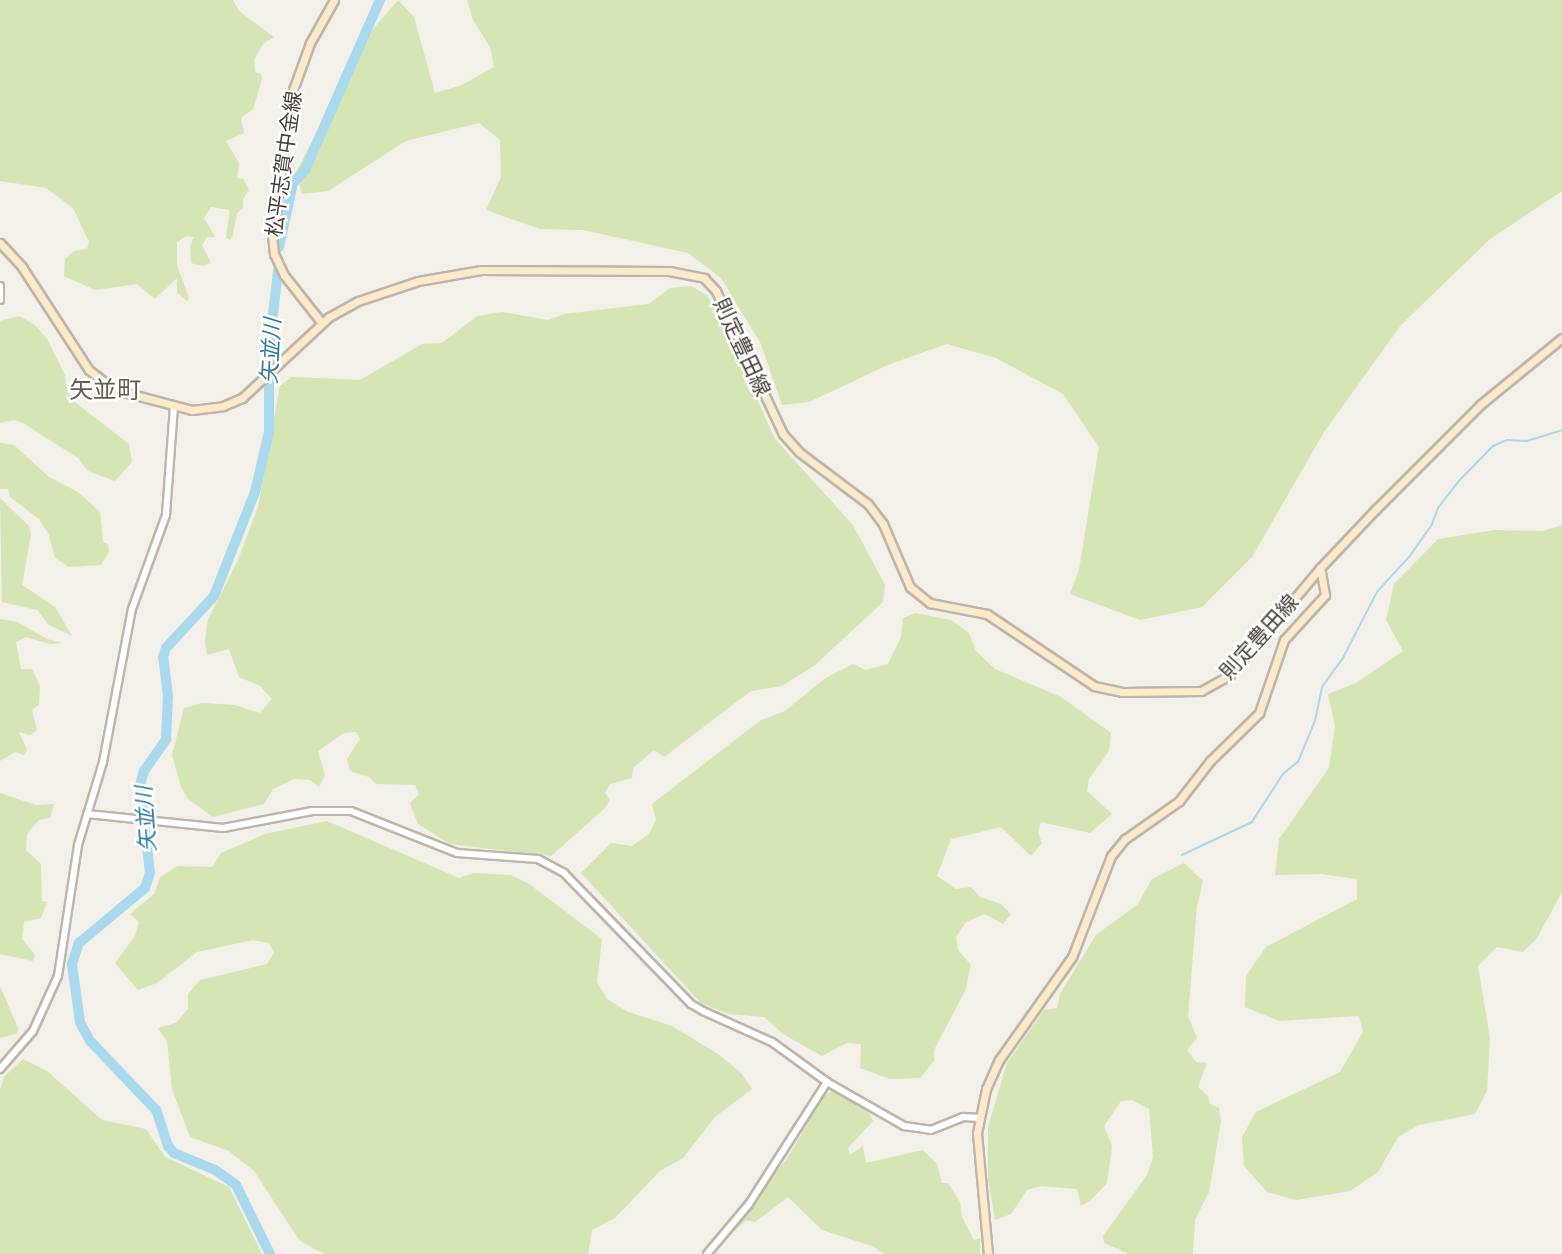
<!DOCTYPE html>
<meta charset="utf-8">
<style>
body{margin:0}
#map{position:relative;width:1562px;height:1254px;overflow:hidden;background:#f3efe9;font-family:"PT Sans Narrow","Noto Sans JP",sans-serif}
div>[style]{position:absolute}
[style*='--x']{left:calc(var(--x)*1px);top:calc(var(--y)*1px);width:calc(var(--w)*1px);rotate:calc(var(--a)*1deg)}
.green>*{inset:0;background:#d5e5b4}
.stream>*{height:1.5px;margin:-0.75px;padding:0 0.75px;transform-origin:0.75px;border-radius:0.75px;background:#a8d9ed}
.river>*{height:10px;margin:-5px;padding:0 5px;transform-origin:5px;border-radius:5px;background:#a8d9ed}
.roads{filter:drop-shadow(2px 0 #beb6ac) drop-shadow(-2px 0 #beb6ac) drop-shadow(0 2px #beb6ac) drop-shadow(0 -2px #beb6ac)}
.tertiary>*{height:6px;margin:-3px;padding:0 3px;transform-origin:3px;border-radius:3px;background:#fff}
.secondary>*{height:7px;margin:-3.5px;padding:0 3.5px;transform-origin:3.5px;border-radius:3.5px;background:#fceaca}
span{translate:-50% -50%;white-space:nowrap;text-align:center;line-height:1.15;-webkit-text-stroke:5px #fff;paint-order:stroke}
.street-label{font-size:21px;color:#473f37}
.water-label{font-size:22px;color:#317c9e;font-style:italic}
.quarter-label{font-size:24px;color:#695c4f}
</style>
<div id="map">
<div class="green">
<i style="clip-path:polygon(0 0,233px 0,239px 11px,274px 37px,263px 44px,254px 60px,255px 72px,261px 74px,262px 79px,253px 109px,241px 118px,244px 133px,226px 141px,239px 163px,237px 178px,243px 179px,249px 190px,243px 199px,243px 208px,237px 213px,233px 235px,230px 240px,226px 238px,230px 210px,211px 207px,204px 218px,215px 237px,207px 237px,202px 245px,211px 263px,202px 266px,191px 263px,190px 246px,194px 237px,186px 236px,177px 242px,177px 265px,189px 298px,187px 301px,177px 293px,177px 278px,155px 299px,137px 284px,95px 290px,64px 276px,65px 259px,74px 251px,87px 249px,89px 242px,73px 208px,46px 188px,0 181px)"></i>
<i style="clip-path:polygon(398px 0,414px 17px,435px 93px,462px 85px,494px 67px,490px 47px,473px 20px,467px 0,1562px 0,1562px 191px,1490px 239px,1401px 325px,1324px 432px,1252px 557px,1202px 607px,1140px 620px,1070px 594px,1079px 570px,1099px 447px,1063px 394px,996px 358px,947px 344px,890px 364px,809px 402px,782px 405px,761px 344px,721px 278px,688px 253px,583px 230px,540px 229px,486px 210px,501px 177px,500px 140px,479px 123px,406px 141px,328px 191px,302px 194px,296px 172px,369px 34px)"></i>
<i style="clip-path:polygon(691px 286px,707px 295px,720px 318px,775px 439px,853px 525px,885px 585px,883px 602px,815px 665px,782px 686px,751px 691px,664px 757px,654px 750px,633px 768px,632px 778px,610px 784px,605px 793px,610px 800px,605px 808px,551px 856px,450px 844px,418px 824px,410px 803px,419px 794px,415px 785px,376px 784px,369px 777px,350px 771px,347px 759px,360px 739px,356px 732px,344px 733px,318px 751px,325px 775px,319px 787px,310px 780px,294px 779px,273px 789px,264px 804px,213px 817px,188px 799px,181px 787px,172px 755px,184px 708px,202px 703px,235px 705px,260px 713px,272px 699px,260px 686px,239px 677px,229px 649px,207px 655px,205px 643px,207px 622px,238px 560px,258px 507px,280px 386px,291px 377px,360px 380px,422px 344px,442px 343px,477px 316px,502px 312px,548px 320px,564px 314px,649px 304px,670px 288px)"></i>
<i style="clip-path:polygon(19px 316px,35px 325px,47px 339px,65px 375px,67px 392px,76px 403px,129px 444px,132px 462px,115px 481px,88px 471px,78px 458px,23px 423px,14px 420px,0 423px,0 321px)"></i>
<i style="clip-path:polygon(0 443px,14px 445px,49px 477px,78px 492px,100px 512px,103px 542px,108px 544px,109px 552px,101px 565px,69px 567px,55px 558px,49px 535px,39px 519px,10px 497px,8px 489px,0 489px)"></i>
<i style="clip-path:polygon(0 498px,29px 526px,31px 534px,22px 585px,55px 607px,72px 636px,49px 625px,37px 610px,2px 602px)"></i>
<i style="clip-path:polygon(1562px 525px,1562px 892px,1537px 938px,1523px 952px,1497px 947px,1478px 966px,1490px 1039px,1487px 1091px,1475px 1114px,1419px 1125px,1398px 1137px,1378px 1172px,1350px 1191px,1296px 1200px,1267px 1192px,1244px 1166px,1242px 1137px,1256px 1112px,1340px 1072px,1363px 1032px,1359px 1016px,1279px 1021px,1245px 1007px,1246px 976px,1266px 947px,1357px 899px,1357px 879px,1321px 874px,1275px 875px,1279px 839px,1329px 768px,1335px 726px,1328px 694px,1356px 683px,1403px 651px,1386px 620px,1394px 584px,1438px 539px,1495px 530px,1543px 531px)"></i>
<i style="clip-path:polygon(915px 613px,951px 620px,969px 633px,976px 651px,995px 669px,1061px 697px,1111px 733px,1109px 751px,1089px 779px,1087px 791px,1112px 814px,1090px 833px,1041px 822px,1038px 832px,1042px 843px,1031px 856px,1001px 827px,951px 839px,937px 876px,956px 889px,971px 887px,980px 897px,1001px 904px,1011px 914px,1003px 924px,985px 914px,966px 922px,956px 937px,958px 950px,971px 965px,965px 991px,934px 1050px,934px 1061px,920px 1078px,890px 1079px,860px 1068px,861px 1044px,847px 1043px,822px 1056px,783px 1034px,764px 1017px,729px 1014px,701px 1003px,581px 873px,611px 843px,632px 846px,649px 834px,656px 820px,652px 804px,761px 720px,785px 711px,824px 679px,853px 664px,866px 670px,888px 664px,901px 637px,903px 618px)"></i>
<i style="clip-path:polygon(0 619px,17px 622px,47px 639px,63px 643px,50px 644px,26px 637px,16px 642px,21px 669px,32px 669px,40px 686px,39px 705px,32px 710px,37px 730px,30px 735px,19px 732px,27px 750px,24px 755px,15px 752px,0 761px)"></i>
<i style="clip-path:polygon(0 793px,36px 805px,54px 804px,50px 818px,39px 820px,27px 834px,26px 850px,41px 864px,42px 901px,47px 902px,41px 918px,24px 922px,22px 939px,35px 955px,33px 961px,0 954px)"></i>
<i style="clip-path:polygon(327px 821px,459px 878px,474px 873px,511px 875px,529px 884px,602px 939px,597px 982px,607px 999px,628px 1012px,672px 1026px,718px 1054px,741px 1073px,752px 1089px,715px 1117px,683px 1158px,660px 1171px,615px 1218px,592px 1230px,588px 1254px,324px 1254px,300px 1241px,254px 1171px,229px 1151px,190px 1137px,172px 1089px,167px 1041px,158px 1028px,176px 1023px,188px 1009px,188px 994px,200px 980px,267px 964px,274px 953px,269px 943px,253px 940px,197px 952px,157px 983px,138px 990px,115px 963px,135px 936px,139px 922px,130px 914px,154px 894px,160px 877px,178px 866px,212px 867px,221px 853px,265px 834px)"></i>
<i style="clip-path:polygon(1184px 863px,1203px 881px,1197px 906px,1188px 1016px,1197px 1038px,1187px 1050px,1196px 1062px,1207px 1063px,1198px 1087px,1208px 1096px,1210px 1104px,1219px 1108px,1221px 1121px,1209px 1192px,1195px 1220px,1193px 1254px,1129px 1254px,1104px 1243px,1103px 1236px,1147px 1175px,1153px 1157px,1149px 1109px,1132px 1100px,1121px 1101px,1104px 1126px,1112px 1146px,1107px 1183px,1090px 1201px,1081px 1206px,1077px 1189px,1041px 1186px,1027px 1190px,1011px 1214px,995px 1220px,988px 1178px,988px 1127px,1007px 1063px,1044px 1010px,1057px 1008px,1060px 994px,1096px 935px,1138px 904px,1152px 879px)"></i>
<i style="clip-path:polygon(0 986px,18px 1028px,18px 1033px,0 1038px)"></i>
<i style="clip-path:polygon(23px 1059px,47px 1071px,102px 1120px,146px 1129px,165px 1157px,229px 1187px,262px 1254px,0 1254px,0 1090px,4px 1077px)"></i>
<i style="clip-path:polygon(834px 1089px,869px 1113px,873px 1121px,848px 1148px,850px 1155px,863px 1146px,866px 1163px,923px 1150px,937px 1164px,942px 1183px,948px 1183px,960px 1202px,962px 1217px,974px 1240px,980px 1238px,980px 1254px,884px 1254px,872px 1246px,822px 1230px,788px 1197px,755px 1222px,746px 1220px,711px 1254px,706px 1253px,787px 1159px,824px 1096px)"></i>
</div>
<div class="stream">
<i style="--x:1182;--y:855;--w:77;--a:-25.2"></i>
<i style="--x:1252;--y:822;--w:57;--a:-57.1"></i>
<i style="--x:1283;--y:774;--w:19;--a:-39"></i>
<i style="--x:1298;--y:762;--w:44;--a:-67.5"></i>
<i style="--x:1315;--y:721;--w:35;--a:-78"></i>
<i style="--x:1322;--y:687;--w:36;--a:-54"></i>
<i style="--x:1343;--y:658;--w:74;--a:-62.7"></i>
<i style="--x:1377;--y:592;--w:49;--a:-47.5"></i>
<i style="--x:1410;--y:556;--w:39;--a:-55"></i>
<i style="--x:1432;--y:524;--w:17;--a:-69"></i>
<i style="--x:1438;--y:508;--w:34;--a:-52"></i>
<i style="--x:1459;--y:481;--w:49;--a:-45.8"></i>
<i style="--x:1493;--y:446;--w:15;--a:-23"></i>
<i style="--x:1507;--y:440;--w:20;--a:3"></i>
<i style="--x:1527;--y:441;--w:37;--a:-17"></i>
</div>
<div class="river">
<i style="--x:279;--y:247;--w:66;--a:-77.7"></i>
<i style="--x:293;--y:183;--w:18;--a:-47"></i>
<i style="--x:305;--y:170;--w:186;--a:-66.2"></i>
<i style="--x:270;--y:1254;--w:77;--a:-116.2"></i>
<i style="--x:236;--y:1185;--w:26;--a:-144"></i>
<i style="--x:215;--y:1170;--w:44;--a:-157.5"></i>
<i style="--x:174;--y:1153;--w:9;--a:-131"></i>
<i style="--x:168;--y:1146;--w:38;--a:-108"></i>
<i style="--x:156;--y:1110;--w:95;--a:-133.7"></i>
<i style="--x:90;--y:1041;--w:21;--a:-118"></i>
<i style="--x:80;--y:1022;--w:59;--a:-97.9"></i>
<i style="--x:72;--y:964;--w:22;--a:-72"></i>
<i style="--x:79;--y:943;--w:86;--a:-39.8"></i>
<i style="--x:145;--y:888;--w:16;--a:-72"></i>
<i style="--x:150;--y:873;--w:89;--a:-96.5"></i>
<i style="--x:140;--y:785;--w:15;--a:-74"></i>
<i style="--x:144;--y:771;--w:39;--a:-55"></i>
<i style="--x:166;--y:739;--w:43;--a:-87.3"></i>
<i style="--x:168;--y:696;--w:39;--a:-97"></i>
<i style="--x:163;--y:657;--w:9;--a:-72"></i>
<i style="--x:166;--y:648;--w:71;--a:-47.3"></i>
<i style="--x:214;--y:596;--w:112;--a:-68.5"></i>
<i style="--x:255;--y:492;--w:62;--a:-76.9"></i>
<i style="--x:269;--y:432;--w:84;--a:-90"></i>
<i style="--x:269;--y:348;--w:78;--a:-83.3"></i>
</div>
<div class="roads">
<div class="tertiary">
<i style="--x:0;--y:286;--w:14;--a:90"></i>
<i style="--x:87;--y:814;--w:137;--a:5.9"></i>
<i style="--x:223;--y:828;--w:91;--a:-10.8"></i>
<i style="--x:312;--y:811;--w:39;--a:0"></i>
<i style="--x:351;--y:811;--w:114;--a:21.6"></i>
<i style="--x:457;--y:853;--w:81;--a:4.2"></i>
<i style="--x:538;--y:859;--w:30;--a:28"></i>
<i style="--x:564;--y:873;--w:182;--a:45.9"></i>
<i style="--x:691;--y:1004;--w:14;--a:30"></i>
<i style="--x:703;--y:1011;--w:76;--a:24.2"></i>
<i style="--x:772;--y:1042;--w:68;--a:36"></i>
<i style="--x:827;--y:1082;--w:89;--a:29.7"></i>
<i style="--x:904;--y:1126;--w:27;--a:8"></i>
<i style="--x:931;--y:1130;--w:35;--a:-22"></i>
<i style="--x:963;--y:1117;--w:17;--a:3"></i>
<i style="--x:0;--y:1069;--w:50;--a:-49"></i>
<i style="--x:33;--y:1031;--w:60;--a:-65.6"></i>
<i style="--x:58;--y:976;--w:133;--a:-81.3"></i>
<i style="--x:78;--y:845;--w:87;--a:-73.2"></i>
<i style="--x:103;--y:762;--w:156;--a:-79.3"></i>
<i style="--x:132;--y:609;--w:100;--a:-70.1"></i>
<i style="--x:166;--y:515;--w:108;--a:-85.8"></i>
<i style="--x:707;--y:1254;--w:65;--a:-50"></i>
<i style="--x:749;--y:1204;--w:145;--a:-57.4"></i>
</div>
<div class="secondary">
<i style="--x:0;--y:243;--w:33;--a:47"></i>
<i style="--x:22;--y:267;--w:123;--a:57"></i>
<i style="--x:89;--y:370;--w:34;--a:37"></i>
<i style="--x:116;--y:390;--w:79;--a:14.7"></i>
<i style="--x:192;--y:410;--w:31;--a:-7"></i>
<i style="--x:223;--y:406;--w:21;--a:-23"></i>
<i style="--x:242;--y:398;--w:119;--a:-43"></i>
<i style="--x:329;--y:317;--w:33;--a:-29"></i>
<i style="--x:358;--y:301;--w:63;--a:-18.4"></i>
<i style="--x:418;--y:281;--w:64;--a:-9.9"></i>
<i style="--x:481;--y:270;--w:188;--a:0.3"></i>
<i style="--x:669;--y:271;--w:36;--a:11"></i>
<i style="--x:704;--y:278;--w:18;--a:47"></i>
<i style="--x:716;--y:291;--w:158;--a:64.9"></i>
<i style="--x:783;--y:434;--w:24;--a:48"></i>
<i style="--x:799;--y:452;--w:86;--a:37"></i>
<i style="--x:868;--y:504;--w:25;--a:53"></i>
<i style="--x:883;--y:524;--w:69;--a:66.8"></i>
<i style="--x:910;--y:587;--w:26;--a:39"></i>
<i style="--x:930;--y:603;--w:58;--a:10.9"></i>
<i style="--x:987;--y:614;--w:129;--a:33.9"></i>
<i style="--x:1094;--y:686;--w:29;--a:12"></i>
<i style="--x:1122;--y:692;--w:79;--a:-0.7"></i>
<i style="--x:1201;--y:691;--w:33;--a:-29"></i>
<i style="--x:1230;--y:675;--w:140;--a:-49.9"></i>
<i style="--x:1320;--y:568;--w:81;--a:-46.5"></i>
<i style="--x:1376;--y:509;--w:148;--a:-45"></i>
<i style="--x:1481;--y:404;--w:104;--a:-39.2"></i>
<i style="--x:321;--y:322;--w:60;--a:-128.2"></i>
<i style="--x:284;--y:275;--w:23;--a:-115"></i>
<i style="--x:274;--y:254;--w:19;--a:-96"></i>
<i style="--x:272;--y:235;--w:147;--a:-81.8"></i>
<i style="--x:293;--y:90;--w:50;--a:-70.1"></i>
<i style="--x:310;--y:43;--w:49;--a:-60.8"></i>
<i style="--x:988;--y:1254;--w:121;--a:-95.2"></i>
<i style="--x:977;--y:1133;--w:45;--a:-78.4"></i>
<i style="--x:986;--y:1089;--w:32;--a:-66"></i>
<i style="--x:999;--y:1060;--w:126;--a:-54.7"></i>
<i style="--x:1072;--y:957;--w:108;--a:-68.9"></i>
<i style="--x:1111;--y:856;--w:22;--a:-51"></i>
<i style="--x:1125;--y:839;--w:66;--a:-35.1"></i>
<i style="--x:1179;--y:801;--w:51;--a:-52.2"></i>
<i style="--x:1210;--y:761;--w:69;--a:-44.4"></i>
<i style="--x:1259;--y:713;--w:77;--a:-71.1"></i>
<i style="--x:1284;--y:640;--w:61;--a:-47.7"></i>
<i style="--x:1325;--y:595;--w:27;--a:-100"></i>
</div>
</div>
<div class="street-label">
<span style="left:284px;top:164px;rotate:-82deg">松平志賀中金線</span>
<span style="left:742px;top:347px;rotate:65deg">則定豊田線</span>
<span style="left:1259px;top:637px;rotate:-48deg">則定豊田線</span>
</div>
<div class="water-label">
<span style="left:271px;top:351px;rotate:-87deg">矢並川</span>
<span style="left:146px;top:819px;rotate:-94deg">矢並川</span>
</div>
<div class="quarter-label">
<span style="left:105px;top:390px">矢並町</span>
</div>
</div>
